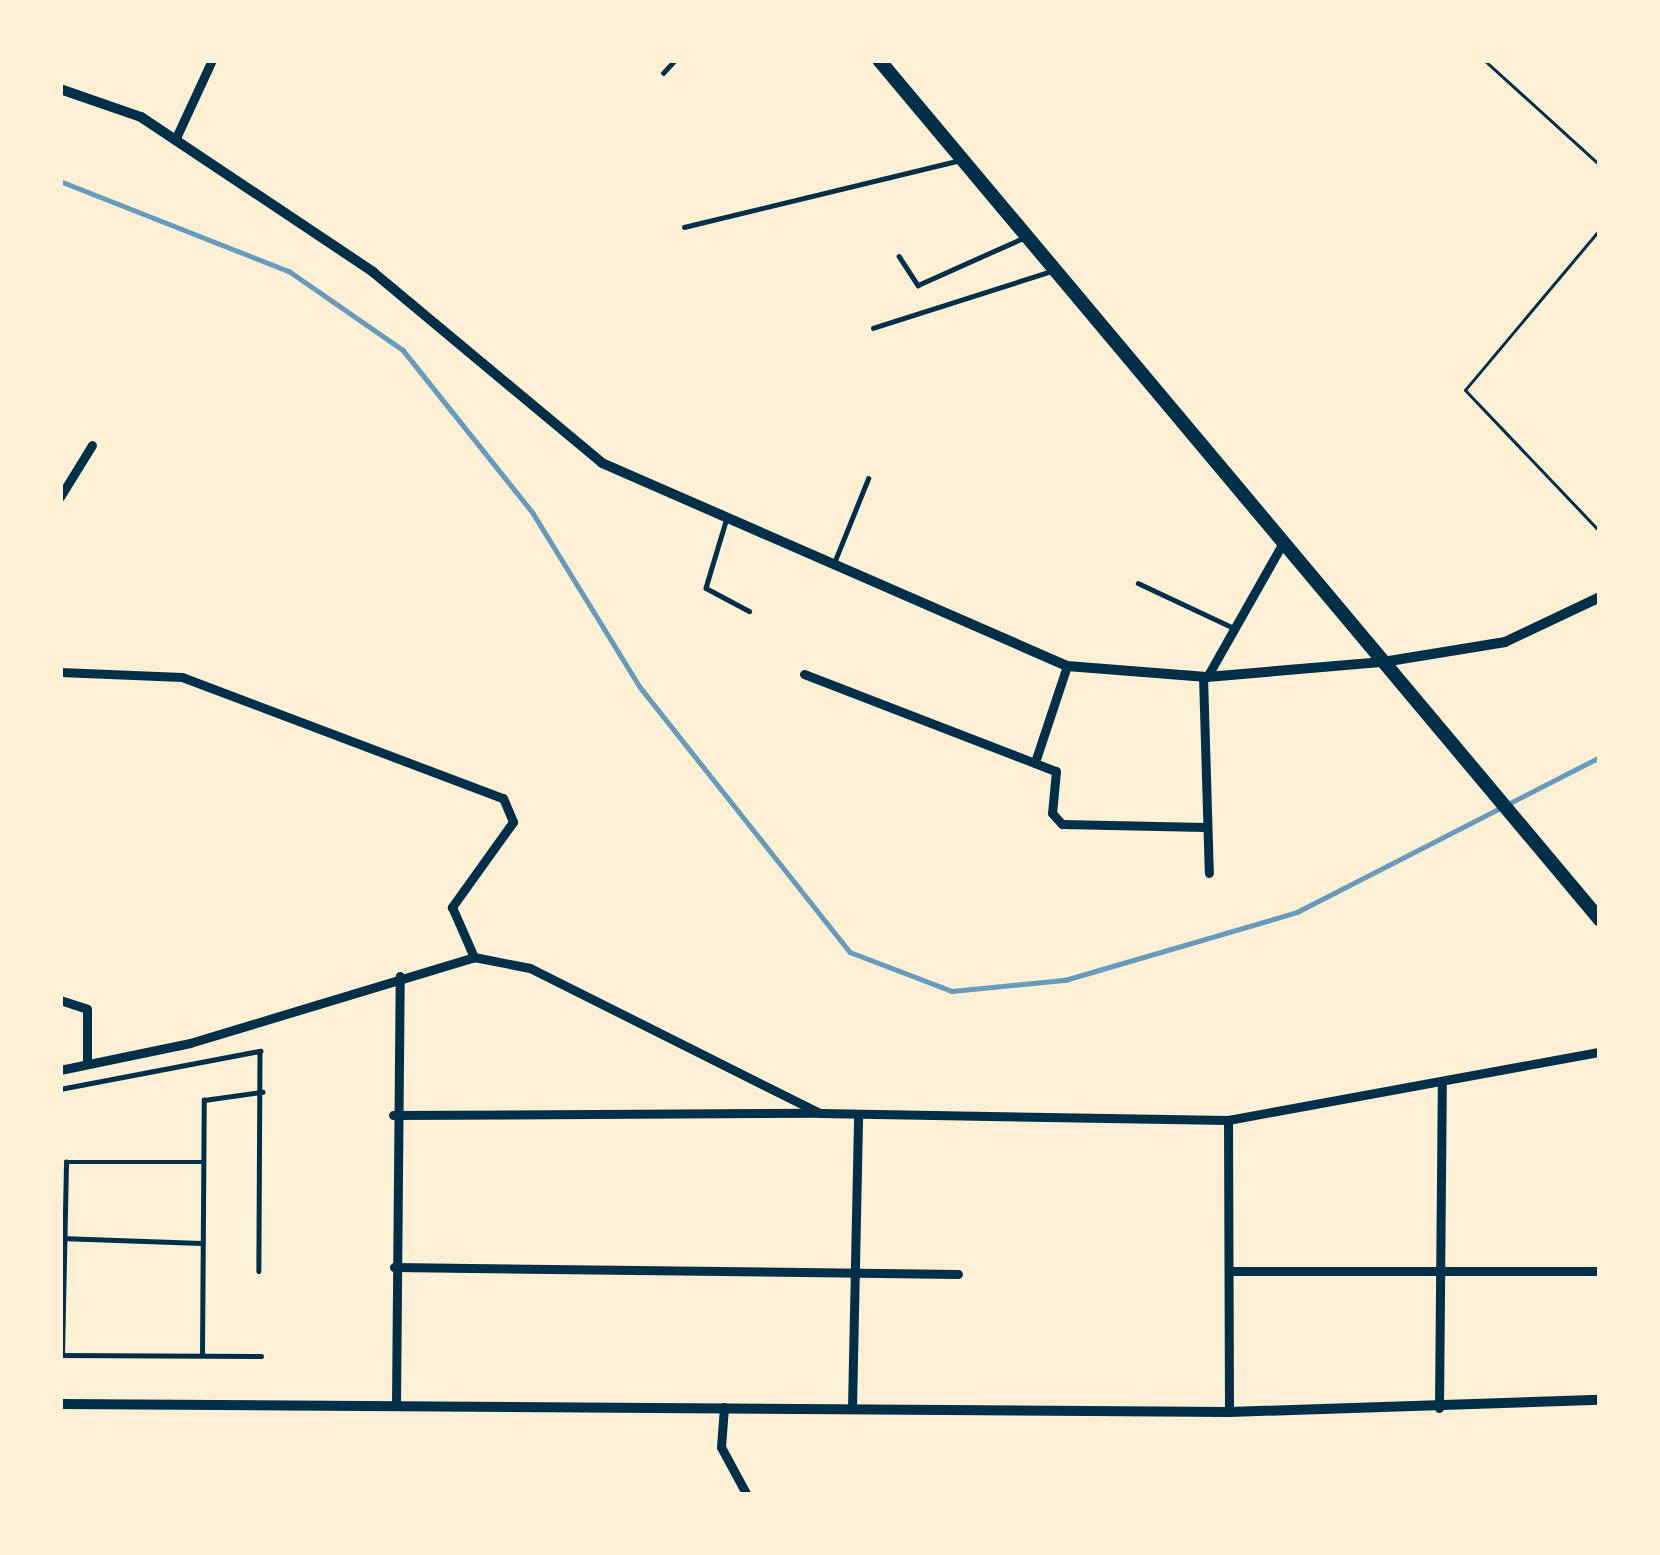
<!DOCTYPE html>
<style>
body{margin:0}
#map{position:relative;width:1660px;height:1555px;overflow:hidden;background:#fdf0d5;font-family:Cabin,sans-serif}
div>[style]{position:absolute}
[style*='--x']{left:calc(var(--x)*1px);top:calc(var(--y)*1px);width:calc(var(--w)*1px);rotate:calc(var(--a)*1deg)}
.stream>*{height:4.5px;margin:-2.25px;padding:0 2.25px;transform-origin:2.25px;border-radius:2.25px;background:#669bbc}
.path>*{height:3px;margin:-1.5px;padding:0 1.5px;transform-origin:1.5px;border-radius:1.5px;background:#003049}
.service>*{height:4.5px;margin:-2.25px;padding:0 2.25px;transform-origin:2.25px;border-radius:2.25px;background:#003049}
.minor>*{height:9px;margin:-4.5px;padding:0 4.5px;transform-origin:4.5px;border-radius:4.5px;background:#003049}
.tertiary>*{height:10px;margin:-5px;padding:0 5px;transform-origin:5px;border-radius:5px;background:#003049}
.primary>*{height:14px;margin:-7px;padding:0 7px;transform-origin:7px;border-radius:7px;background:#003049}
span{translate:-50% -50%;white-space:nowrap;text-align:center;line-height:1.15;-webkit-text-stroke:9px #fdf0d5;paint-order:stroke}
.frame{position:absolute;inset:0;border:63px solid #fdf0d5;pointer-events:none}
</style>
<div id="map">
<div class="stream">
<i style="--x:60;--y:181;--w:246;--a:21.5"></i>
<i style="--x:289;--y:271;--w:139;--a:34.7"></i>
<i style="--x:403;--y:350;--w:208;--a:51.4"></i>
<i style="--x:533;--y:513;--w:204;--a:58.4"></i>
<i style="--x:640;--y:687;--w:338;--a:51.6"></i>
<i style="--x:850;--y:952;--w:109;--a:20.9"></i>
<i style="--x:952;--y:991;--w:114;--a:-5.6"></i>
<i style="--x:1065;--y:980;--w:242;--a:-16.3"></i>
<i style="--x:1297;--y:912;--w:340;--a:-27.1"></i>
</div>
<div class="path">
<i style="--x:1484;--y:60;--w:156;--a:42.2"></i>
<i style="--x:1600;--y:229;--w:210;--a:130"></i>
<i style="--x:1465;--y:390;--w:196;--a:46.4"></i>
</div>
<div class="service">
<i style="--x:663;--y:73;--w:18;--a:-47"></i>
<i style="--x:684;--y:227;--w:280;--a:-13.6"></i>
<i style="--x:899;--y:256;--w:35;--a:57"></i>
<i style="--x:918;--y:285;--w:113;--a:-24.1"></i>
<i style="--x:873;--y:328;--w:185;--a:-17.7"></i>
<i style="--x:727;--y:518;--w:73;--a:106.7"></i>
<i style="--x:706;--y:588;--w:49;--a:28.1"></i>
<i style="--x:834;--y:563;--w:91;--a:-68"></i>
<i style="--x:1138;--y:583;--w:106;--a:25.1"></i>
<i style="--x:60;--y:1089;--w:204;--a:-10.8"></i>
<i style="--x:260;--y:1051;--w:220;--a:90.3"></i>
<i style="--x:60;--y:1238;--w:141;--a:2"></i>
<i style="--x:60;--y:1355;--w:201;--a:0.3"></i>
<i style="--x:62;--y:1355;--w:193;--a:-88.8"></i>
<i style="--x:66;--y:1162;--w:137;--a:0"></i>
<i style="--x:202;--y:1355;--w:255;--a:-89.6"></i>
<i style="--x:204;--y:1100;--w:59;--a:-7.9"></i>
</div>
<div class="minor">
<i style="--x:175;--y:140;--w:88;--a:-65.2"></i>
<i style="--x:60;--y:497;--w:61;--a:-58.4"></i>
<i style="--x:60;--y:672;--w:122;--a:2.3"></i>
<i style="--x:182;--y:677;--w:343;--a:20.7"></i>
<i style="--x:503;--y:798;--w:26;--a:67"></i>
<i style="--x:513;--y:822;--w:105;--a:125.7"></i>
<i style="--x:452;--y:907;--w:55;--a:66.3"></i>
<i style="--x:804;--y:674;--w:270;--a:21.1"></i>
<i style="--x:1056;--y:771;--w:42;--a:95.4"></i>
<i style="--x:1052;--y:813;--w:15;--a:48"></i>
<i style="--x:1062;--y:824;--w:143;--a:1.2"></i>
<i style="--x:1203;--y:676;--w:197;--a:88.3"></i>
<i style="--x:1207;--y:677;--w:156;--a:-60.5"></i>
<i style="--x:1035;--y:762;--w:101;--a:-71.6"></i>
<i style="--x:60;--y:1000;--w:28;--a:18"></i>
<i style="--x:87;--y:1009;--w:55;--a:90"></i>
<i style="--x:60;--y:1070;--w:133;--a:-11.7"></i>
<i style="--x:190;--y:1043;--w:297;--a:-16.8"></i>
<i style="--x:474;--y:957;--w:57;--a:11.1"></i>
<i style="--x:530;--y:968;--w:324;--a:26.6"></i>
<i style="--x:820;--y:1113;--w:408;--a:1"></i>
<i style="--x:1228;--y:1120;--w:378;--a:-10.4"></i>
<i style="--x:393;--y:1115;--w:425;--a:-0.3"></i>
<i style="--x:1228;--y:1120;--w:292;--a:89.8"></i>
<i style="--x:394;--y:1267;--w:564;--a:0.71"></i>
<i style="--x:1229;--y:1271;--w:371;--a:0"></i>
<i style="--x:396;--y:1405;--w:429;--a:-89.5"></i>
<i style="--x:724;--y:1407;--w:40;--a:94.3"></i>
<i style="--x:721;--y:1447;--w:55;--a:61.6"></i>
<i style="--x:852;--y:1408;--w:294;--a:-88.8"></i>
<i style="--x:1439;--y:1408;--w:325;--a:-89.5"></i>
</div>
<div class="tertiary">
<i style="--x:60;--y:89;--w:86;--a:19.1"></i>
<i style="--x:141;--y:117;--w:279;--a:33.7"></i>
<i style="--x:373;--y:272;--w:298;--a:39.8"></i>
<i style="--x:602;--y:463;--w:507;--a:23.58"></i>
<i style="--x:1067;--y:666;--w:140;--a:4.5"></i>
<i style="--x:1207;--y:677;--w:177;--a:-4.9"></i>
<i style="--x:1383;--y:662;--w:124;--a:-9.3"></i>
<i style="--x:1505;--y:642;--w:105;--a:-25.3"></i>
<i style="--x:60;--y:1404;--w:1169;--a:0.39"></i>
<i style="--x:1229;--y:1412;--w:371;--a:-1.9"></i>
</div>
<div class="primary">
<i style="--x:879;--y:60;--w:1122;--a:50.02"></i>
</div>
<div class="frame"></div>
</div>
